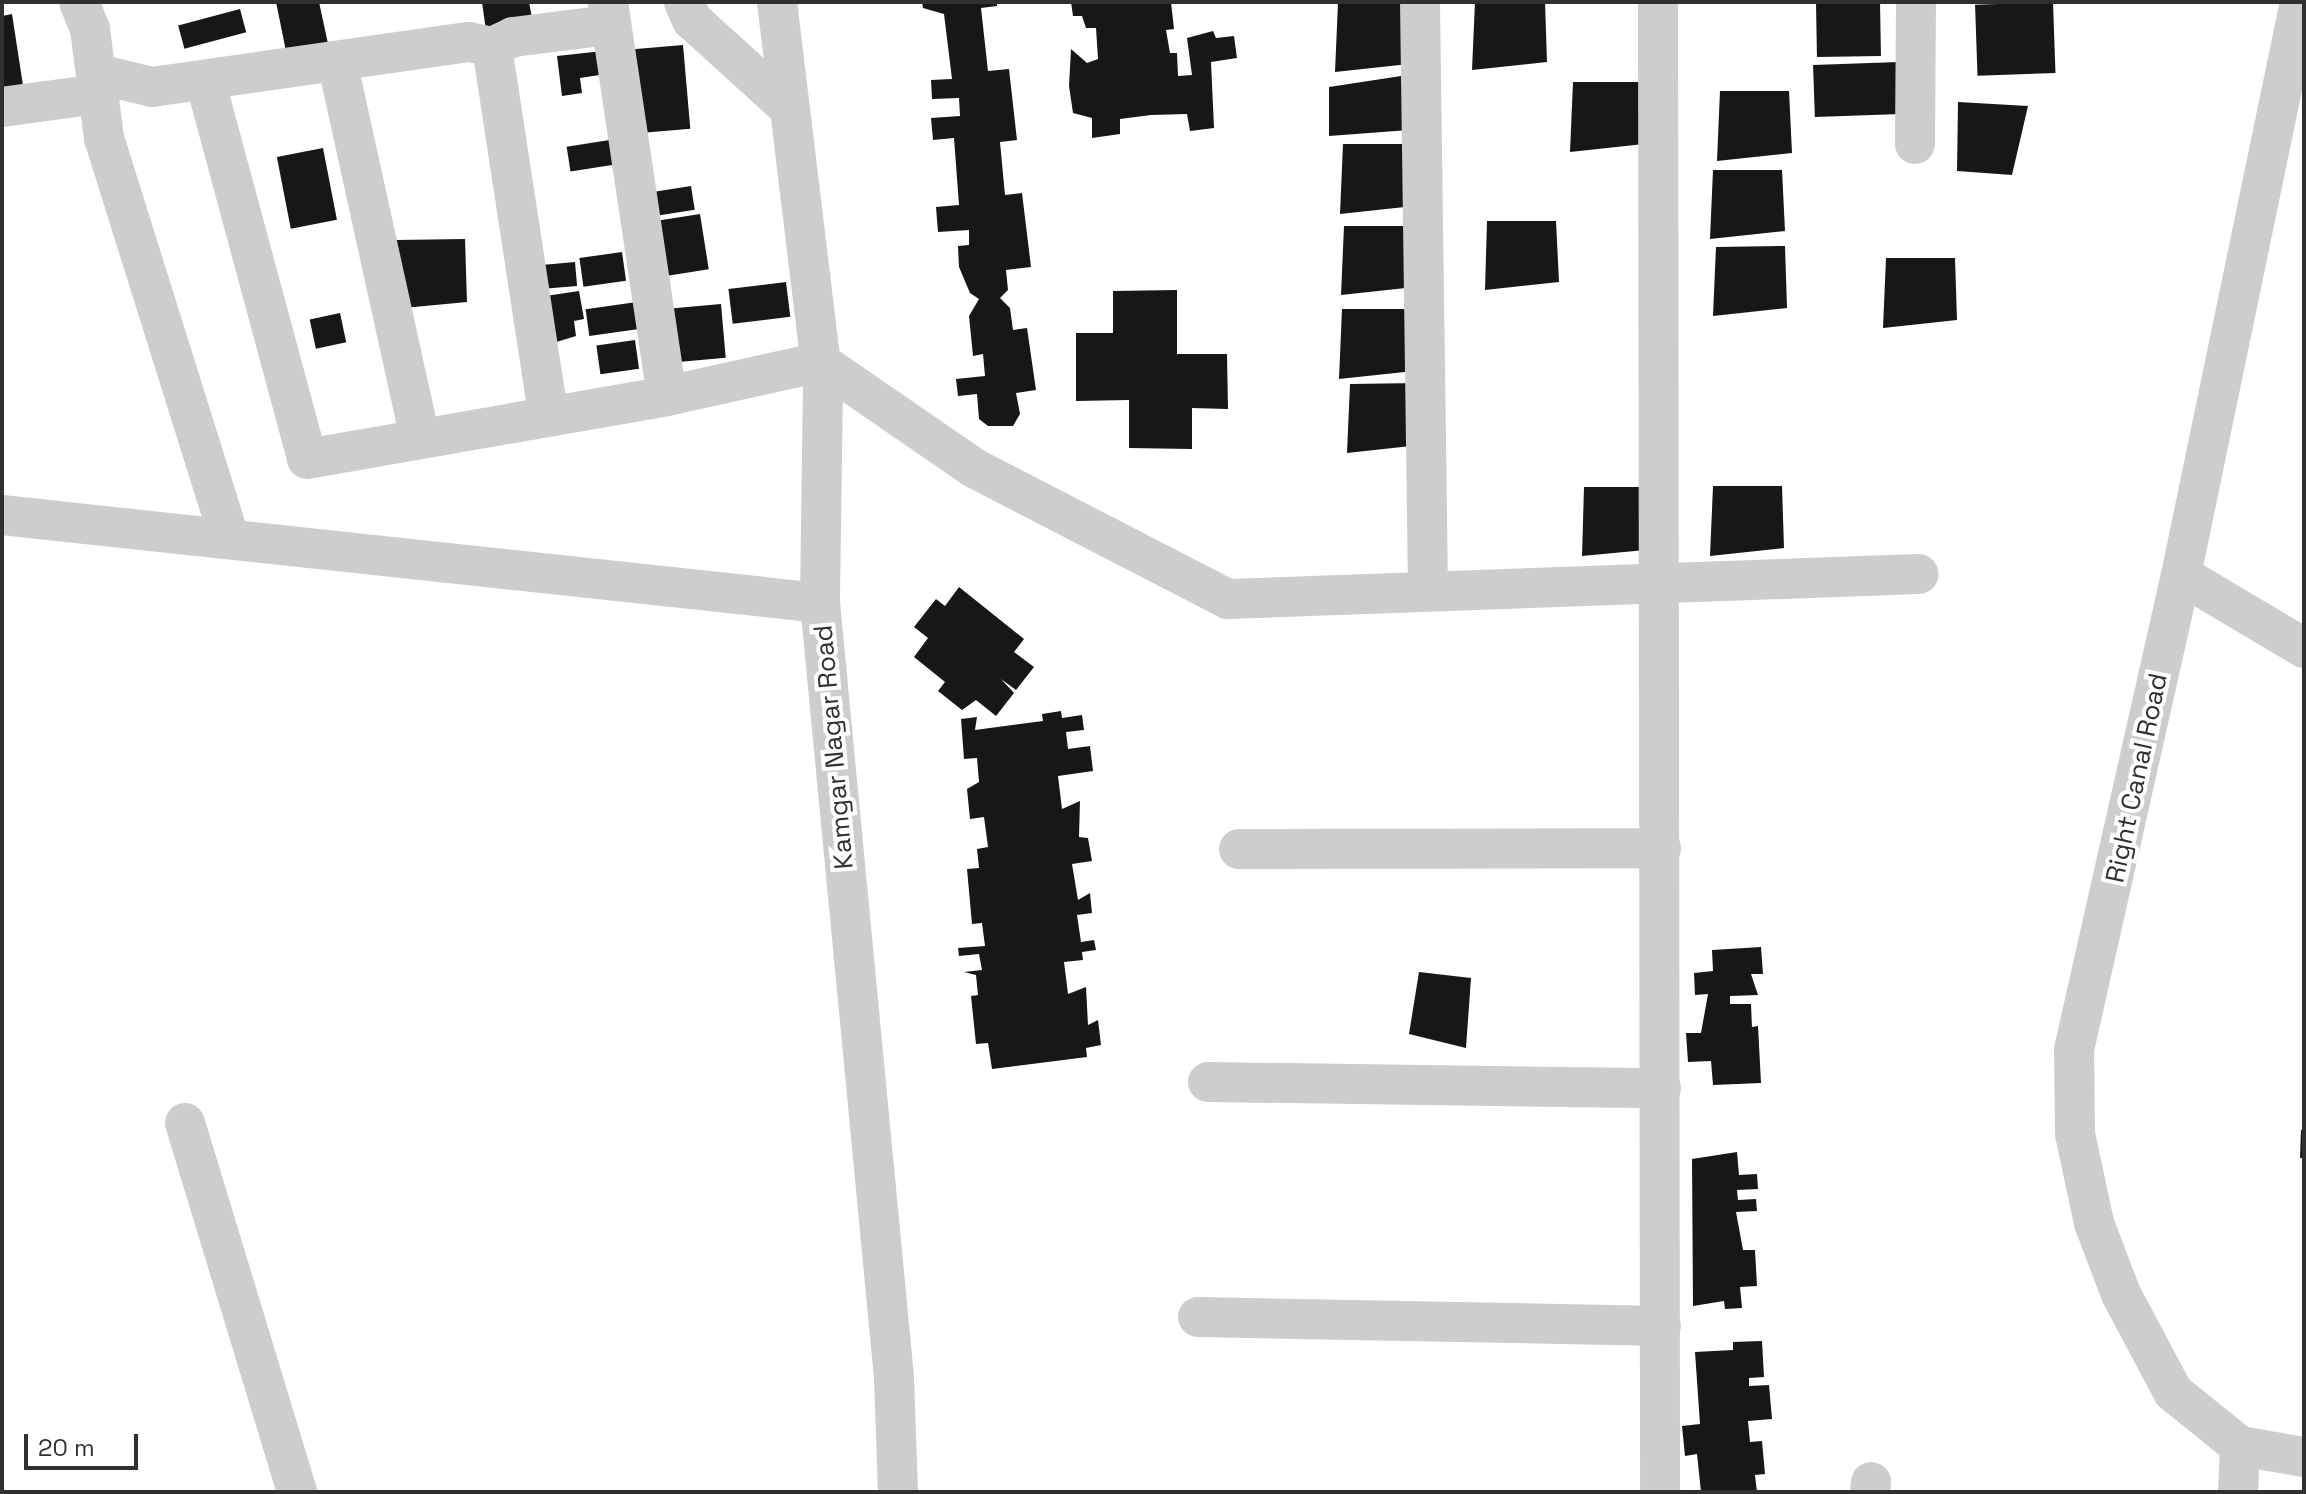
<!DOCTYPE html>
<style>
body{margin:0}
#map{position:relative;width:2306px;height:1494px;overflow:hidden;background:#fff;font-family:"Space Grotesk",sans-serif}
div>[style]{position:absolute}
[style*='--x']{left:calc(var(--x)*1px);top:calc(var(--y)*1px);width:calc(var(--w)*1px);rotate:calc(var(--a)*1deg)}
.building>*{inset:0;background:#171717;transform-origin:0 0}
.minor>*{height:40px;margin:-20px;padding:0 20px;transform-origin:20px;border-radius:20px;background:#cdcdcd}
span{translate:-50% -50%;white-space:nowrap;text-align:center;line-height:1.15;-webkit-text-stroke:8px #fff;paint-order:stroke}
.street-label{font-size:26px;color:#303030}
.frame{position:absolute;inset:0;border:4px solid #303030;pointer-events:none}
.scale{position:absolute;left:24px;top:1434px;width:114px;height:36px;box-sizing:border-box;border:4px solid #303030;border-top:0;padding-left:10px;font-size:24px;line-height:28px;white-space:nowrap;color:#303030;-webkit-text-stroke:6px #fff;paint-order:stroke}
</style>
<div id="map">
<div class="building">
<i style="clip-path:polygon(276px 2px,319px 2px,330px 53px,288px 61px)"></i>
<i style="clip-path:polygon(482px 2px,529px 2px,534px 29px,487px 38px)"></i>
<i style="clip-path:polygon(922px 2px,997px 2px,997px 6px,981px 8px,988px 71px,1009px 69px,1017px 140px,1000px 142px,1005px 195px,1022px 193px,1031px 267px,1006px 270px,1008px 290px,1000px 298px,1010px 308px,1013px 330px,1027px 328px,1036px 390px,1016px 393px,1020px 414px,1013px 426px,988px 426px,979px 419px,977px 394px,958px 396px,956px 379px,985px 376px,983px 354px,973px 356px,969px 316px,979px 299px,970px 293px,959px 267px,958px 246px,969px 245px,969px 230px,938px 232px,936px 207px,959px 205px,954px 138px,933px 140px,931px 118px,960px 116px,959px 98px,932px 99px,931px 80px,952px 79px,944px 14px,923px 8px)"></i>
<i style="clip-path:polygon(1071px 2px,1171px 2px,1174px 29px,1166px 30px,1170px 53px,1177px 53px,1178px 76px,1192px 75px,1187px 38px,1213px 31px,1216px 38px,1234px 36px,1237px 58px,1211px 62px,1214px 128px,1190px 131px,1187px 114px,1151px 115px,1120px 119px,1120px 134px,1092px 138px,1092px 118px,1073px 113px,1069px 86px,1071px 49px,1087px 63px,1098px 59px,1096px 28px,1086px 28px,1082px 16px,1073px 16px)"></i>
<i style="clip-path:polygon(1475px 2px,1545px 2px,1547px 62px,1472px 70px)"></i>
<i style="left:1880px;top:2px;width:54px;height:64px;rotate:89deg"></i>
<i style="left:2053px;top:2px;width:71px;height:78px;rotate:88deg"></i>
<i style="clip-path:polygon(1338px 3px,1407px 3px,1409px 64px,1335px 72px)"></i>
<i style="left:240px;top:9px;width:24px;height:64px;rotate:75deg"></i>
<i style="clip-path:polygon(12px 14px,24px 92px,2px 96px,2px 16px)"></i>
<i style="left:683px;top:45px;width:84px;height:53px;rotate:85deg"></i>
<i style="clip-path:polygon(603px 51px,606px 74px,580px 78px,582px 93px,562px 96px,557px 56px)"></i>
<i style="left:1899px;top:62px;width:52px;height:86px;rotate:88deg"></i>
<i style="clip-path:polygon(1401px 76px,1409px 130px,1329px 136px,1329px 87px)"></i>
<i style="clip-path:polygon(1573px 82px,1642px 82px,1644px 144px,1570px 152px)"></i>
<i style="clip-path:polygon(1720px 91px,1789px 91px,1792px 153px,1717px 161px)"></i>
<i style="clip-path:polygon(1958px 102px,2028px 106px,2012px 175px,1957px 171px)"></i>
<i style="left:616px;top:139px;width:25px;height:50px;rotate:81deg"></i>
<i style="clip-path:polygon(1343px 144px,1412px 144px,1414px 206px,1340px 214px)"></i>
<i style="left:323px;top:148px;width:73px;height:47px;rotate:79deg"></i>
<i style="clip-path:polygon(1713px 170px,1782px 170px,1785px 231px,1710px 239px)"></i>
<i style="left:691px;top:186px;width:24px;height:50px;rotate:81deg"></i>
<i style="left:700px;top:214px;width:56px;height:53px;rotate:81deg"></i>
<i style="clip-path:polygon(1487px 221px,1556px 221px,1559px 282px,1485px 290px)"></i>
<i style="clip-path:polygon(1344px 226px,1413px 226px,1415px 287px,1341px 295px)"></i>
<i style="clip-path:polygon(465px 239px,467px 302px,393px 309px,396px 240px)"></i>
<i style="clip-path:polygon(1785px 246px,1787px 308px,1713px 316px,1716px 247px)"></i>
<i style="left:622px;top:252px;width:29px;height:43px;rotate:82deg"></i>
<i style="clip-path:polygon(1886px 258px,1955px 258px,1957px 320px,1883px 328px)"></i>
<i style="left:575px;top:262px;width:24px;height:45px;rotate:85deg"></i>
<i style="left:786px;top:282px;width:35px;height:58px;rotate:83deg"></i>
<i style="clip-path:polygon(1177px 290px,1177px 354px,1227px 354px,1228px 409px,1192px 408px,1192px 449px,1129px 448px,1129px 400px,1076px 401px,1076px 333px,1113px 333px,1113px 291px)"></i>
<i style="clip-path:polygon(579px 291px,584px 319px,574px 321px,576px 336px,540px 347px,532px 298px)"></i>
<i style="left:644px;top:301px;width:27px;height:59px;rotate:82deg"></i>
<i style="left:721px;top:304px;width:54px;height:56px;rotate:85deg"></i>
<i style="clip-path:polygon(1342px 309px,1411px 309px,1414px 371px,1339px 379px)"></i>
<i style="left:340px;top:313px;width:30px;height:31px;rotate:78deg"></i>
<i style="left:635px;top:340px;width:29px;height:39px;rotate:82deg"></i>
<i style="clip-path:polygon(1419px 383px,1420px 445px,1347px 453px,1350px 384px)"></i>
<i style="clip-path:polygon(1713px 486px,1782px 486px,1784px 548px,1710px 556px)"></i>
<i style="clip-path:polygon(1584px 487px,1654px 487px,1656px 549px,1582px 556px)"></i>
<i style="clip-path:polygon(959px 587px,1024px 639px,1014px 652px,1034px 667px,1016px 690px,1001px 679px,1014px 693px,996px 716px,976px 700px,962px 710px,938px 691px,945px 682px,914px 657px,928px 638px,914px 627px,936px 599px,945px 606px)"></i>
<i style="clip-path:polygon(1061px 711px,1062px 718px,1082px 715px,1084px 730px,1066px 732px,1068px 749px,1090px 746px,1093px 771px,1058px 776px,1062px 809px,1080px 801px,1079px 837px,1088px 838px,1092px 861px,1072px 864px,1078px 900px,1090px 893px,1092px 913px,1077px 915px,1081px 942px,1094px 940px,1096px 950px,1082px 952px,1083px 960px,1064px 962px,1068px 994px,1086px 987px,1088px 1025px,1098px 1020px,1101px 1045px,1086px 1048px,1087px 1057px,992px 1069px,988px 1043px,976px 1044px,971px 996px,978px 995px,976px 975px,964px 972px,982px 970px,979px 954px,959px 956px,958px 948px,985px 946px,982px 923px,972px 924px,967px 869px,979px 868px,977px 849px,988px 847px,984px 817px,970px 819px,967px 789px,979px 782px,977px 758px,964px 759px,961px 719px,977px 717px,975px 730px,1043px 721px,1042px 714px)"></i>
<i style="clip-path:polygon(1761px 947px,1763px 974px,1751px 974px,1758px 995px,1730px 996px,1730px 1004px,1751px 1004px,1752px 1027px,1758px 1026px,1761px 1083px,1713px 1085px,1711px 1061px,1688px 1062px,1686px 1033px,1701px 1033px,1708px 994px,1695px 995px,1694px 973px,1713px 971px,1712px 950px)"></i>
<i style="clip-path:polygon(1419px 972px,1471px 978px,1466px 1048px,1409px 1034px)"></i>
<i style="clip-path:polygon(2304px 1129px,2304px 1158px,2300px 1158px,2301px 1130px)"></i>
<i style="clip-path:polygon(1737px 1152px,1739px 1175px,1757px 1174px,1758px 1189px,1737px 1190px,1738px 1200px,1756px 1199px,1757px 1211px,1736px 1212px,1743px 1250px,1755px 1250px,1757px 1286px,1740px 1287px,1742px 1308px,1725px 1309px,1724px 1301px,1693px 1306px,1692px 1159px)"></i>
<i style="clip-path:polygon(1762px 1341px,1764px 1377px,1749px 1378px,1749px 1386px,1769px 1385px,1772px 1419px,1748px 1421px,1750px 1442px,1762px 1441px,1765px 1474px,1755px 1475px,1757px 1492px,1701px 1492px,1697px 1454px,1685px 1456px,1682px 1426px,1700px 1424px,1695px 1352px,1733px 1350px,1733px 1342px)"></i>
</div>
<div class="minor">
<i style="--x:79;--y:2;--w:29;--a:68"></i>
<i style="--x:90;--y:29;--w:110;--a:82.7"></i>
<i style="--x:104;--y:138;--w:420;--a:72.6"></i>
<i style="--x:608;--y:2;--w:398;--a:81.5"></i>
<i style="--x:684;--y:2;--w:20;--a:66"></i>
<i style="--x:692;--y:20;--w:132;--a:42.2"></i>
<i style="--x:777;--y:2;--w:385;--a:83.1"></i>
<i style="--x:823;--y:384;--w:219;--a:90.8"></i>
<i style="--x:820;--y:603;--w:778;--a:84.54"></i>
<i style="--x:894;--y:1377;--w:115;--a:88"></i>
<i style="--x:1420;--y:2;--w:587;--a:89.22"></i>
<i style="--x:1658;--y:2;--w:1490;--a:89.92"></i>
<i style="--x:2300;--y:2;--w:585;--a:101.73"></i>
<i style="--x:2181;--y:575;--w:487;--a:102.7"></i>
<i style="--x:2074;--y:1050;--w:84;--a:89.3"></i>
<i style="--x:2075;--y:1134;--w:91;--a:77.9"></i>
<i style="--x:2094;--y:1223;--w:76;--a:69.2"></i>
<i style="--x:2121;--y:1294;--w:111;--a:62"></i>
<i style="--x:2173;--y:1392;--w:86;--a:38.9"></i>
<i style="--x:2240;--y:1446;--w:65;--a:9.8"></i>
<i style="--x:492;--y:47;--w:372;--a:81.3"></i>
<i style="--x:337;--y:61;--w:383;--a:77.6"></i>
<i style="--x:205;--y:80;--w:392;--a:74.9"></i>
<i style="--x:307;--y:459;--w:365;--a:-9.9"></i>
<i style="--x:667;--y:396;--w:157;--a:-12.5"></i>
<i style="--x:820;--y:362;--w:187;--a:34.5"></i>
<i style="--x:974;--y:468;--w:286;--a:27.3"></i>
<i style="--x:1228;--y:599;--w:691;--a:-2.07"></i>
<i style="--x:2;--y:107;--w:97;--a:-7.7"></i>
<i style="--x:98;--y:94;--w:20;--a:-90"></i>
<i style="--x:98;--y:74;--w:56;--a:13.5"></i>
<i style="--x:152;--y:87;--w:320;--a:-8.1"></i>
<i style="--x:469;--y:42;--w:24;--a:12"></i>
<i style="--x:492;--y:47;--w:23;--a:-25"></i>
<i style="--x:513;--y:37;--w:98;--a:-7.1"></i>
<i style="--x:1915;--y:144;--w:142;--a:-89.6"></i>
<i style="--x:2;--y:515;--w:823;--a:6.14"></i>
<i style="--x:2181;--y:575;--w:143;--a:30.7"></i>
<i style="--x:1239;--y:849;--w:422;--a:-0.1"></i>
<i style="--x:1208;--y:1082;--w:453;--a:0.8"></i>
<i style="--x:185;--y:1123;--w:386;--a:73.1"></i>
<i style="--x:1198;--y:1317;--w:463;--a:1.1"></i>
<i style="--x:1870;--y:1492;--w:10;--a:-84"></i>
<i style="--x:2238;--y:1492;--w:46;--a:-87.5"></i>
</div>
<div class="street-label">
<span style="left:834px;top:747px;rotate:-95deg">Kamgar Nagar Road</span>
<span style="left:2137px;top:778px;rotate:-78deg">Right Canal Road</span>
</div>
<div class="frame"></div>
<div class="scale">20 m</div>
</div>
